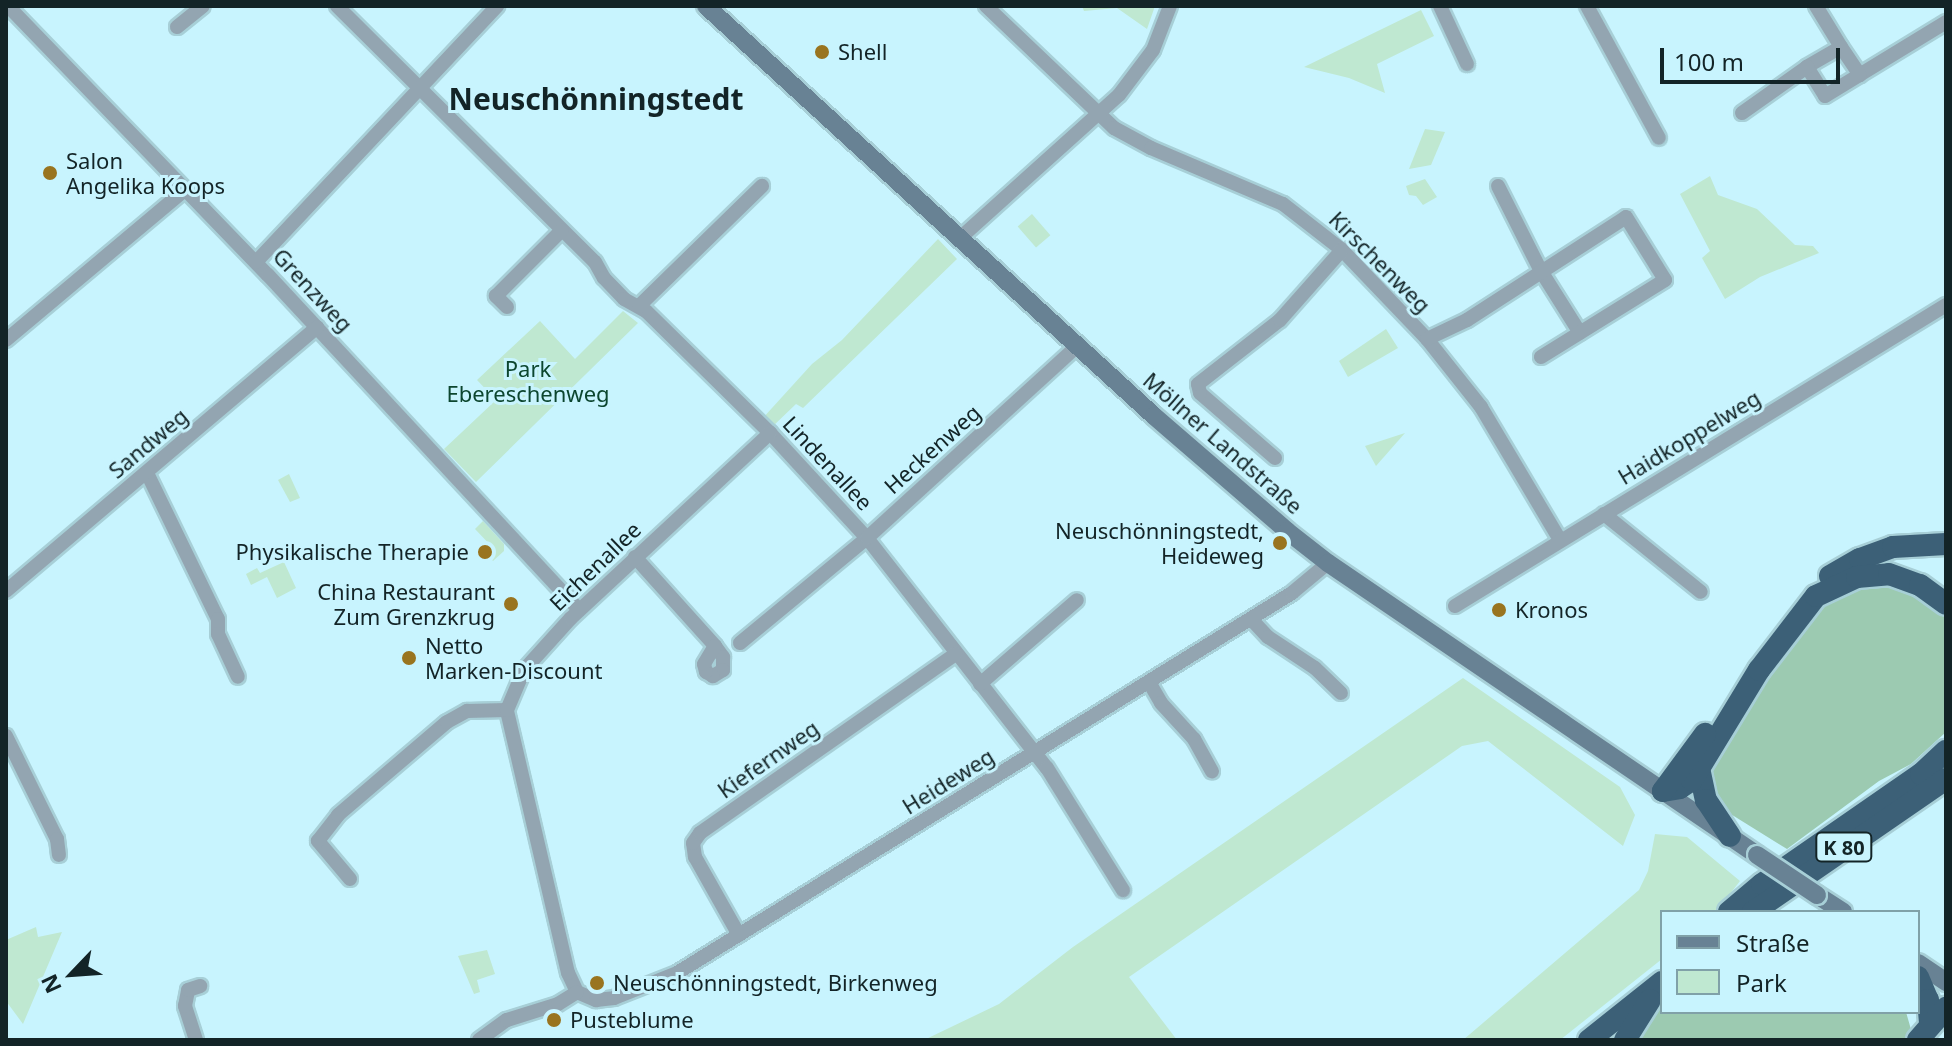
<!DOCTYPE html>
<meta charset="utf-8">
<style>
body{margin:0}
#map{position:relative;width:1952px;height:1046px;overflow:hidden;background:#c8f4fe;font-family:"Noto Sans",sans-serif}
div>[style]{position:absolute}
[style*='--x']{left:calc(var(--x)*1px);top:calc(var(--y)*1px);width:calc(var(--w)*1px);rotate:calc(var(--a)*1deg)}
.green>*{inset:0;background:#bfe8d1;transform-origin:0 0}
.forest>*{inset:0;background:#9ccab1}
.roads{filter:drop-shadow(2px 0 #a7cfd7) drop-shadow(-2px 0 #a7cfd7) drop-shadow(0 2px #a7cfd7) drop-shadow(0 -2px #a7cfd7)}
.minor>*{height:14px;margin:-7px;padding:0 7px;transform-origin:7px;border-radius:7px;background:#93a5b1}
.secondary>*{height:18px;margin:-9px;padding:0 9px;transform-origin:9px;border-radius:9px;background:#688294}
.trunk>*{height:22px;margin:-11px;padding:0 11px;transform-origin:11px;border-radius:11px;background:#3c6077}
.bridges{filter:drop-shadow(2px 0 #a7cfd7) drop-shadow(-2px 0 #a7cfd7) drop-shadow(0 2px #a7cfd7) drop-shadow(0 -2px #a7cfd7)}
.secondary-bridge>*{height:18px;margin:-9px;padding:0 9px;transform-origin:9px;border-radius:9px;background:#688294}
.dots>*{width:22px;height:22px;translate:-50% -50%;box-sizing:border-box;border:4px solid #c8f4fe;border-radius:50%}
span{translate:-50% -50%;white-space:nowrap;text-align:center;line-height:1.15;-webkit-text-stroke:6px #c8f4fe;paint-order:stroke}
.shield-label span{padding:2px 6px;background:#c8f4fe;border:2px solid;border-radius:6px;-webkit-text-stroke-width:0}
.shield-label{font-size:20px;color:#132427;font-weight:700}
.poi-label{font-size:22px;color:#132427}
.left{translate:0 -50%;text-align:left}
.right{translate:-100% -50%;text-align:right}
.street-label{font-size:22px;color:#132427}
.park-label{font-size:22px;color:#0c462f}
.district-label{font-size:30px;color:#132427;font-weight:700}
.frame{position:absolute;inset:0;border:8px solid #132427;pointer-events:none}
.legend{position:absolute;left:1660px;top:910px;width:260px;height:104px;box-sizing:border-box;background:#c8f4fe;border:2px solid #80a1a8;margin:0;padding:10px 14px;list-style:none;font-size:24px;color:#132427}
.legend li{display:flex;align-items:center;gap:16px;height:40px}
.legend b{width:40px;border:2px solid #80a1a8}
.north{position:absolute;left:32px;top:934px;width:80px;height:80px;-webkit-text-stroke:6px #c8f4fe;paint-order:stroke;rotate:245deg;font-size:22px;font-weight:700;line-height:32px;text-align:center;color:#132427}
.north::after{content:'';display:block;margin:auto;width:28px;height:36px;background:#132427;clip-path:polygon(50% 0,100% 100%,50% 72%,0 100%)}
.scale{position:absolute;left:1660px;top:48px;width:180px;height:36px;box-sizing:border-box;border:4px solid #132427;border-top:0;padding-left:10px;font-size:24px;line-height:28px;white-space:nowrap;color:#132427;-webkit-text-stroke:6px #c8f4fe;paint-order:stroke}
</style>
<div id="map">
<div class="green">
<i style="clip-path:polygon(1082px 6px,1155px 6px,1147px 29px,1117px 8px,1084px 11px)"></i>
<i style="clip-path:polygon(1421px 10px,1434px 36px,1377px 64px,1385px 93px,1349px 78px,1304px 67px)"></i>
<i style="clip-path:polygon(1425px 129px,1445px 132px,1431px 165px,1409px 169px)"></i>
<i style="clip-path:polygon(1710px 176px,1718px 195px,1757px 209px,1795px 245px,1813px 246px,1819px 253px,1760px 277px,1725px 299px,1702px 258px,1710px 251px,1680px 194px)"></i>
<i style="clip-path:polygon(1425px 179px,1437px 197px,1423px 205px,1416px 196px,1409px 195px,1406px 186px)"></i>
<i style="left:1032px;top:214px;width:28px;height:19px;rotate:49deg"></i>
<i style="clip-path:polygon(938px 239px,957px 259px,803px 408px,796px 404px,771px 428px,761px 420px,812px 364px,842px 340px)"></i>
<i style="clip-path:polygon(623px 311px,638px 323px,476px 482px,444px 449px,496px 400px,477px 380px,540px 321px,575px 359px)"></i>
<i style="clip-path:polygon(1386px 329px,1398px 348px,1348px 377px,1339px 361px)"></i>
<i style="clip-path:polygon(1405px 433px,1376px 466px,1365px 446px)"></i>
<i style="clip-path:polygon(289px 474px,300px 498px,290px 502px,278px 480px)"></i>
<i style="clip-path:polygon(483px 521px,504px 544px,504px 551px,493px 561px,488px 555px,494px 549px,475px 529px)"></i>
<i style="clip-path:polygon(284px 562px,296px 588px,277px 598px,267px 577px,251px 585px,246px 574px,257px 568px,260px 573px)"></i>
<i style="clip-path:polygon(1463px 678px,1620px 787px,1635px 815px,1623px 846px,1488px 741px,1462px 746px,1129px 977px,1177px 1040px,924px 1040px,999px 1004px,1073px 947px)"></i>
<i style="clip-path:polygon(1655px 834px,1687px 837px,1740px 881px,1716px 912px,1662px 912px,1662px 959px,1560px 1040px,1463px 1040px,1639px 890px,1648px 871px)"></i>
<i style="clip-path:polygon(36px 927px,38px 937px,62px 932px,23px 1024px,6px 1001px,6px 940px)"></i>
<i style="clip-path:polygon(487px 950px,495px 974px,477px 980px,480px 992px,474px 994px,458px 956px)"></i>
</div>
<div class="forest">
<i style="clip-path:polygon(1889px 583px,1907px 588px,1936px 606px,1946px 618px,1946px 732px,1911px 764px,1879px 781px,1787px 849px,1729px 813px,1713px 789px,1713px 768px,1783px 653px,1816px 612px,1837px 594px)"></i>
<i style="clip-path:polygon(1662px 1004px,1662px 1012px,1906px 1012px,1912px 1033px,1904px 1040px,1632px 1040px)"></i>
</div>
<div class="roads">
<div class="minor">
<i style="--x:8;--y:6;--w:374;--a:46"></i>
<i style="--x:268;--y:275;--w:457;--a:47.1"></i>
<i style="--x:337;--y:6;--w:363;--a:44.8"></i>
<i style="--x:595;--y:262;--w:18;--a:61"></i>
<i style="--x:604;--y:278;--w:29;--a:46"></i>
<i style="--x:624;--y:299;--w:25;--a:29"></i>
<i style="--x:646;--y:311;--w:174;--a:44.5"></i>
<i style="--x:770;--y:433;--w:143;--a:47.3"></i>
<i style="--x:867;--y:538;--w:292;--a:52"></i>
<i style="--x:1047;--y:768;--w:144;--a:58.1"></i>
<i style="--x:986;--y:6;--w:177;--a:43.6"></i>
<i style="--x:1114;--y:128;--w:42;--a:28.4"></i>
<i style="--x:1151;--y:148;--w:143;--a:23"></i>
<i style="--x:1283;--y:204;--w:75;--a:37.9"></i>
<i style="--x:1342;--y:250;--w:123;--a:46.3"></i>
<i style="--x:1427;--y:339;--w:87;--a:51.5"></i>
<i style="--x:1481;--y:407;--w:155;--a:59.3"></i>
<i style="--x:1440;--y:6;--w:64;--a:65"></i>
<i style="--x:1587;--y:6;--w:150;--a:61.4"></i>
<i style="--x:1816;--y:6;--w:48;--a:58.6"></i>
<i style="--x:1841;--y:47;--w:39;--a:150"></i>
<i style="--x:1807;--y:67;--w:34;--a:58"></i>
<i style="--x:1825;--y:96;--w:142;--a:-31.4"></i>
<i style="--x:177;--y:27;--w:33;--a:-39"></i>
<i style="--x:1841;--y:47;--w:34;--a:56"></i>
<i style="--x:1742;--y:113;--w:80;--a:-35.3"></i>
<i style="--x:1498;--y:186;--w:95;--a:63.2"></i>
<i style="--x:1541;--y:271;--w:73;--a:57.8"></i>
<i style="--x:959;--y:239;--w:215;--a:-42"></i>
<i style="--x:1119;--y:95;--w:56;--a:-52.9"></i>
<i style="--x:1153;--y:50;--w:47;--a:-68.9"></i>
<i style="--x:256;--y:262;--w:352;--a:-46.7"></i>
<i style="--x:639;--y:306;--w:172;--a:-44.3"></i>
<i style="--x:507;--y:307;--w:16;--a:-135"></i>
<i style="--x:496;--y:296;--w:93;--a:-45"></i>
<i style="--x:1427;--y:339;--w:44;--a:-25.4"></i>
<i style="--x:1467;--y:320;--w:189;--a:-32.9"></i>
<i style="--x:1626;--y:217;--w:74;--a:58.2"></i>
<i style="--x:1665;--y:280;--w:146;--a:148.2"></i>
<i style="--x:6;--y:340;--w:235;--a:-40"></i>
<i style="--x:1275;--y:458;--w:99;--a:-139.1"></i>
<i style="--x:1200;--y:393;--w:9;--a:-103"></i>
<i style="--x:1198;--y:384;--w:104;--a:-38"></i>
<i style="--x:1280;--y:320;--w:94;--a:-48.5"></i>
<i style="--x:147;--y:473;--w:162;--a:64.1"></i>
<i style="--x:218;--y:619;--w:15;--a:90"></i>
<i style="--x:218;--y:634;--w:47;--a:65.1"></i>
<i style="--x:1604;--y:514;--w:124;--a:38.8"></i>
<i style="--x:635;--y:557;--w:120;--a:48"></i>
<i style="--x:715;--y:646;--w:14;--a:54"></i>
<i style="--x:723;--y:657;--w:13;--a:90"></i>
<i style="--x:723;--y:670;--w:12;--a:149"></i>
<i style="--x:713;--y:676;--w:8;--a:-150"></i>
<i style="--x:706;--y:672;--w:8;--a:-104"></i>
<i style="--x:704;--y:664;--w:21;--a:-59"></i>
<i style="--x:6;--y:591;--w:408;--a:-40.3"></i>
<i style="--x:1455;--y:606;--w:576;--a:-31.51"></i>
<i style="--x:1251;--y:619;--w:25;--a:47"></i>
<i style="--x:1268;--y:637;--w:56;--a:33.4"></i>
<i style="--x:1315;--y:668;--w:36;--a:44"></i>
<i style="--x:740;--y:643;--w:165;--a:-39.6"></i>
<i style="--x:867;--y:538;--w:285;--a:-42.4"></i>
<i style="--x:1149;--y:682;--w:24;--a:60"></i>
<i style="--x:1161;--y:703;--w:49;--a:47.5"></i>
<i style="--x:1194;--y:739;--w:37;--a:61"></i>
<i style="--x:980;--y:684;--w:128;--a:-40.9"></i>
<i style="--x:6;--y:736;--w:115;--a:63.7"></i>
<i style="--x:57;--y:839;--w:16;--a:83"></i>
<i style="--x:350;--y:879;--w:50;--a:-130.1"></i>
<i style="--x:318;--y:841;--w:33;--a:-52"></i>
<i style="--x:338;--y:815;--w:143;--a:-40.5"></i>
<i style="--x:447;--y:722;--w:23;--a:-29"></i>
<i style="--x:467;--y:711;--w:40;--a:-1.4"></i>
<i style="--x:739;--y:935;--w:90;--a:-119.4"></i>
<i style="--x:695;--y:857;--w:14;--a:-98"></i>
<i style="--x:693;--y:843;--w:12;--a:-55"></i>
<i style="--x:700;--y:833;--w:312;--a:-35"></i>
<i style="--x:577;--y:992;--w:21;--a:23"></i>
<i style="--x:596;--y:1000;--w:18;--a:-6"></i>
<i style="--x:614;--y:998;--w:68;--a:-21.6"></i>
<i style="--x:677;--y:973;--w:723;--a:-31.71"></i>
<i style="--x:1292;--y:593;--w:47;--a:-39.8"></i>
<i style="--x:577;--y:992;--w:21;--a:-115"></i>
<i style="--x:568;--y:973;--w:270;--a:-103.1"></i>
<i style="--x:507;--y:710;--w:43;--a:-67"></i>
<i style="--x:524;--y:670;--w:70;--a:-47.9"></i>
<i style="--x:571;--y:618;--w:272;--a:-42.9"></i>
<i style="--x:196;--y:1040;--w:36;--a:-108"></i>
<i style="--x:185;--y:1006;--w:16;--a:-79"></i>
<i style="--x:188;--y:990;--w:13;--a:-18"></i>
<i style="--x:479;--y:1040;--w:34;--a:-36"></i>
<i style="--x:507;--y:1020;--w:53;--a:-17.4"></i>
<i style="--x:558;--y:1004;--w:22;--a:-32"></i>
</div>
<div class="secondary">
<i style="--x:706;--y:6;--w:607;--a:42.46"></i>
<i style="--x:1154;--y:416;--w:176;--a:40.8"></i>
<i style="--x:1287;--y:531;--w:52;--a:38"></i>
<i style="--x:1328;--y:563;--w:519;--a:34.24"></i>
<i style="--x:1817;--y:895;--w:31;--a:33"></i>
<i style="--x:1918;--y:963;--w:34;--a:34"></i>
</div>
<div class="trunk">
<i style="--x:1830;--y:576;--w:34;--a:-30"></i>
<i style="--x:1860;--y:559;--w:35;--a:-20"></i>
<i style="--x:1893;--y:547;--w:53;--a:-3.2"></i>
<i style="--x:1699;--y:768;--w:33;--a:78"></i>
<i style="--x:1706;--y:800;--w:43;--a:56.3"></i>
<i style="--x:1663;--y:791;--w:17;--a:-10"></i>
<i style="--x:1680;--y:788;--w:14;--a:-34"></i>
<i style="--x:1692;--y:780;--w:129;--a:-58.7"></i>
<i style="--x:1759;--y:670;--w:93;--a:-52.4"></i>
<i style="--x:1816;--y:596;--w:45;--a:-24.9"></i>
<i style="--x:1857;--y:577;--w:32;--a:-5"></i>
<i style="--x:1889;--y:574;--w:33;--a:20"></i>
<i style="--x:1920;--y:585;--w:32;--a:36"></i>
<i style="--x:1663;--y:791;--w:71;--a:-53.6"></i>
<i style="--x:1729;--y:912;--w:43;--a:-40.3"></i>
<i style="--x:1762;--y:884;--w:193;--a:-34.7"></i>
<i style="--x:1921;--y:774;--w:34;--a:-43"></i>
<i style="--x:1753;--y:912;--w:234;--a:-34.6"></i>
<i style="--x:1918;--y:977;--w:25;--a:67"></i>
<i style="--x:1928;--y:1000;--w:24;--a:85"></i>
<i style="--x:1589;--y:1040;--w:93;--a:-38.5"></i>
<i style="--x:1625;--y:1040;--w:47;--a:-58"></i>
<i style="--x:1918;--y:1040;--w:43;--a:-48.8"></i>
</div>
</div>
<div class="bridges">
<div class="secondary-bridge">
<i style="--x:1757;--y:855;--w:72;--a:33.7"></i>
</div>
</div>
<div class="dots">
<i style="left:822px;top:52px;background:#99741f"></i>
<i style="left:50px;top:173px;background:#99741f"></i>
<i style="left:1280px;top:543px;background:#99741f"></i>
<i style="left:485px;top:552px;background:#99741f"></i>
<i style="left:511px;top:604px;background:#99741f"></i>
<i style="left:1499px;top:610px;background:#99741f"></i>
<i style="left:409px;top:658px;background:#99741f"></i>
<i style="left:597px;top:983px;background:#99741f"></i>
<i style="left:554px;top:1020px;background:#99741f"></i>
</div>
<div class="shield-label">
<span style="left:1844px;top:847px">K 80</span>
</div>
<div class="poi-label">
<span class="left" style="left:838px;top:52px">Shell</span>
<span class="left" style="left:66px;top:173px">Salon<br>Angelika Koops</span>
<span class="right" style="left:1264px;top:543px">Neuschönningstedt,<br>Heideweg</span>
<span class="right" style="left:469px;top:552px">Physikalische Therapie</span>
<span class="right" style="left:495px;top:604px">China Restaurant<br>Zum Grenzkrug</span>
<span class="left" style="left:1515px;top:610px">Kronos</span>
<span class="left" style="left:425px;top:658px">Netto<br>Marken-Discount</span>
<span class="left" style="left:613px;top:983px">Neuschönningstedt, Birkenweg</span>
<span class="left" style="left:570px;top:1020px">Pusteblume</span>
</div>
<div class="street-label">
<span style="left:1380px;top:262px;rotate:45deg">Kirschenweg</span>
<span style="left:313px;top:290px;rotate:47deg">Grenzweg</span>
<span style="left:1689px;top:437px;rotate:-31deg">Haidkoppelweg</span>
<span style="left:148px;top:443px;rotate:-40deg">Sandweg</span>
<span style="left:1223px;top:443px;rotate:41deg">Möllner Landstraße</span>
<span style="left:932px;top:449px;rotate:-42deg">Heckenweg</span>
<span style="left:828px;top:463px;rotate:47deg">Lindenallee</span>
<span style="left:595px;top:566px;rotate:-44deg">Eichenallee</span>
<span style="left:768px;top:759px;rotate:-35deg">Kiefernweg</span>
<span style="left:948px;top:781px;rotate:-32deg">Heideweg</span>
</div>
<div class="park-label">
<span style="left:528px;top:381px">Park<br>Ebereschenweg</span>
</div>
<div class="district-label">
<span style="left:596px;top:99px">Neuschönningstedt</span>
</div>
<div class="frame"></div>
<ul class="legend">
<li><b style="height:10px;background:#688294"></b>Straße</li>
<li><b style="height:22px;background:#bfe8d1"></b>Park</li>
</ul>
<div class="north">N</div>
<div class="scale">100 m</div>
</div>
